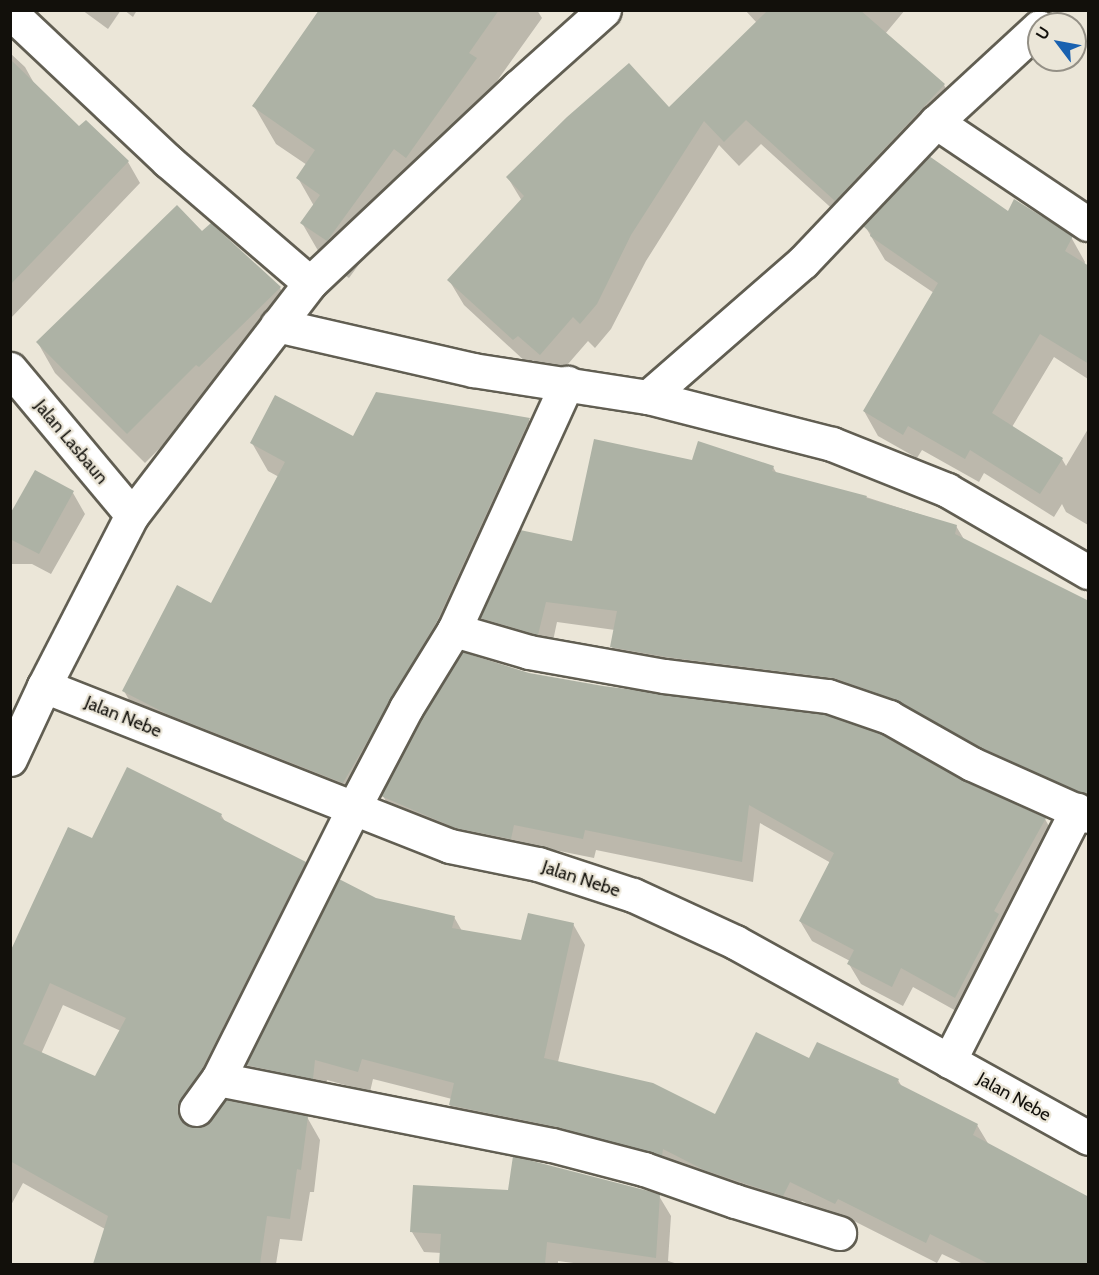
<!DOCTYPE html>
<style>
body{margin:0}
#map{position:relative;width:1099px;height:1275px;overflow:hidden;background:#ebe6d8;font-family:Cabin,sans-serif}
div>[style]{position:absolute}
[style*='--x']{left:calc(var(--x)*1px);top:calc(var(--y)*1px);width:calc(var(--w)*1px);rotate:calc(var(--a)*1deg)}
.shadow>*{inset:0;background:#0003}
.building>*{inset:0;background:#adb2a5}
.roads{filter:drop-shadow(2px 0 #615e52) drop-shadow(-2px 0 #615e52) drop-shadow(0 2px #615e52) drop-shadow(0 -2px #615e52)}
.street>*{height:33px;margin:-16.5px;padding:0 16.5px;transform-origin:16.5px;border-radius:16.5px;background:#fff}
span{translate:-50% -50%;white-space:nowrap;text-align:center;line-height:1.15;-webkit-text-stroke:4.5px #ebe6d8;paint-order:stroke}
.street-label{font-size:18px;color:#12100b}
.frame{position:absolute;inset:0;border:12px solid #12100b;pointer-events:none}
.north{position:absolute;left:1027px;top:12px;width:60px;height:60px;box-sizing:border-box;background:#ebe6d8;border:2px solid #949086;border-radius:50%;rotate:302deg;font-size:16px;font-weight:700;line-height:24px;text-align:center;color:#12100b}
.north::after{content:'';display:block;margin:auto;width:21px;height:27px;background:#1961b0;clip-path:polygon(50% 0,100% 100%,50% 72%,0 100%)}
</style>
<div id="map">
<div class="shadow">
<i style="clip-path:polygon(82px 10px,121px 10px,108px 29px)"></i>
<i style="clip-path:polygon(124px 10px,137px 10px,133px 17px)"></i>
<i style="clip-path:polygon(320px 10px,537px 10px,542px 18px,492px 88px,497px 97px,428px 194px,416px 186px,349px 278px,324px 261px,302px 223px,314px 206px,298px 178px,307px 165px,276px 144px,254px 106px)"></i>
<i style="clip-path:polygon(745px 10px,905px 10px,885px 34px,944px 85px,958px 110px,850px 225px,761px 144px,739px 166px,719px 145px,646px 261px,611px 329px,595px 348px,588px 341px,555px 379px,533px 360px,528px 364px,464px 305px,449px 280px,522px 201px,508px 178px,669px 109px,757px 23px)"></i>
<i style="clip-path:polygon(10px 53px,25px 67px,35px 85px,79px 128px,128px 162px,140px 183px,10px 319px)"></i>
<i style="clip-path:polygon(1009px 213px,1071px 237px,1085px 262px,1084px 265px,1088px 268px,1088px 379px,1054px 357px,1012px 427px,1062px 459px,1066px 466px,1088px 429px,1088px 525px,1066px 512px,1062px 504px,1054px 517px,984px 473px,979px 482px,922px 450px,917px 458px,878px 436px,864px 411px,934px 293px,885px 260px,865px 226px)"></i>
<i style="clip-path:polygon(202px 233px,280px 288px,297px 318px,214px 394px,145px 463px,55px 373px,38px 343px)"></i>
<i style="clip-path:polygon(377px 394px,529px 420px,545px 447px,359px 810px,140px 719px,124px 691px,212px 605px,279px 477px,268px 471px,252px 443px,353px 438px)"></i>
<i style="clip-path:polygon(693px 462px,773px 467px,777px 474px,866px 497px,956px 526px,965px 541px,1088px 602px,1088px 810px,847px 699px,623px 668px,612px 647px,615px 630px,557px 622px,550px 655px,494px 639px,482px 618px,573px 543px)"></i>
<i style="clip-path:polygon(73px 493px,85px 514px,51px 574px,32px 564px,10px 564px,10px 511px)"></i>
<i style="clip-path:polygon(529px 674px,964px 782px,1045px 819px,1056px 839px,967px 1017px,913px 987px,903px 1006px,861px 984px,849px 964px,850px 961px,812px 941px,800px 921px,831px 863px,760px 823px,753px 882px,596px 850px,594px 858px,525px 844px,522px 859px,394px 815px,383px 796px)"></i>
<i style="clip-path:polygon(evenodd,127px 769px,221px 815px,226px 823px,304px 863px,318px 886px,191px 1128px,307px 1117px,320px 1140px,314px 1192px,310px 1192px,302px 1241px,280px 1239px,276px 1264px,95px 1264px,105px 1229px,23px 1183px,10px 1207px,10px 955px,92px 840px,127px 769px,63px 1005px,121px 1031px,96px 1078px,41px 1054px,63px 1005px)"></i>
<i style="clip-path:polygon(340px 881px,375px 899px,454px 917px,462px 931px,523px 942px,573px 924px,585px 945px,558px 1062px,716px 1116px,809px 1060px,898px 1080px,902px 1087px,977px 1125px,989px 1145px,1088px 1198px,1088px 1264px,963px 1264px,942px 1254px,937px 1263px,850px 1219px,847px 1224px,802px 1201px,794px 1216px,462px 1126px,450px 1105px,452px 1099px,373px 1079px,370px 1092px,327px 1080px,324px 1099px,259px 1086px,247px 1065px)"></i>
<i style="clip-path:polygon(509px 1192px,659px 1196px,671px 1216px,668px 1261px,678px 1264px,581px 1264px,558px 1261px,558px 1264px,441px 1264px,442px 1253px,424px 1252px,412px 1232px)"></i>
</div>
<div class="building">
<i style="clip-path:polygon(319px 10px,499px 10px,469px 53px,477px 58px,406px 158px,394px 149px,327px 241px,300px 223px,320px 195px,296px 178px,315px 150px,252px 106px)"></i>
<i style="clip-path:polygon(768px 10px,860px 10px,945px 84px,835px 201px,746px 120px,724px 142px,704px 121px,631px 235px,597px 304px,580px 324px,573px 317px,540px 355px,518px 336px,513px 340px,447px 280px,524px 196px,506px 177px,567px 117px,629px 63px,669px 107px)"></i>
<i style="clip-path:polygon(10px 59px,79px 126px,86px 120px,129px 161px,10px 285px)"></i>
<i style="clip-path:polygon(929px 156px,1008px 211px,1014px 199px,1073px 236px,1065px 251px,1089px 266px,1089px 364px,1040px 334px,992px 413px,1063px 458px,1040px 494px,970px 450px,965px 459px,908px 426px,903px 435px,863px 411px,938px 283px,870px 236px,871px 233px,863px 226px)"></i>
<i style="clip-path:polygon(177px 205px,202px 231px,211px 223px,281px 287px,199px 367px,196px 365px,127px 434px,36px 342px)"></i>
<i style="clip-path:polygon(376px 392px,530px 418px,437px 621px,343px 783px,167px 714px,122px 691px,177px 585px,211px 603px,260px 509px,285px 462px,250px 443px,275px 395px,353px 436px)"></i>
<i style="clip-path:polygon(594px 439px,692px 460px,698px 441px,774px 466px,772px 471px,867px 496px,866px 498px,957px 525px,955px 534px,1089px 601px,1089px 796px,980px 747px,898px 701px,834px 678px,667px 657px,610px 647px,617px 611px,546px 602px,538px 635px,480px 618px,520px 530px,572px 541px)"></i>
<i style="clip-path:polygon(35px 470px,74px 491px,39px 554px,10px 539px,10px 514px)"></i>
<i style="clip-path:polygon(462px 652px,529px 673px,603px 686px,824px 714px,881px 734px,964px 781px,1046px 818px,994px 911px,999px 914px,955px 998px,901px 968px,892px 987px,847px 964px,854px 950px,799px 921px,834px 853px,749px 805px,742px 862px,585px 830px,583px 839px,514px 825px,511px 839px,455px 828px,381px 796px,422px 717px)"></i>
<i style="clip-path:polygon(evenodd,127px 767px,222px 814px,220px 818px,306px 862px,202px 1069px,177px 1106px,179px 1116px,184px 1124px,195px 1128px,204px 1126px,211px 1121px,226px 1100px,308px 1116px,301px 1170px,297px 1169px,290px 1219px,267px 1216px,260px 1264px,93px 1264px,108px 1216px,10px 1161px,10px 952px,68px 827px,92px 838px,127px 767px,50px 983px,126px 1018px,95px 1076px,23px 1044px,50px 983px)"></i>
<i style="clip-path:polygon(339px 879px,376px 898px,455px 916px,452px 928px,521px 940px,528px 913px,574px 923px,544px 1058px,653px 1083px,715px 1114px,756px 1032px,809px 1058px,817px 1042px,899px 1079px,897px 1083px,978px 1124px,973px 1135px,1089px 1197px,1089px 1264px,989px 1264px,930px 1234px,926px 1243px,838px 1199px,835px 1204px,790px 1182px,783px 1196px,704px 1170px,663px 1149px,662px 1156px,557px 1127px,449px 1105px,454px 1083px,362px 1059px,358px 1072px,315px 1060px,313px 1079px,246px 1065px)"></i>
<i style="clip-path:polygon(513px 1156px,660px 1194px,656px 1258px,547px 1242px,545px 1264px,439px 1264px,441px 1234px,410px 1232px,413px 1185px,508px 1190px)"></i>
</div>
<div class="roads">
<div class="street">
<i style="--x:10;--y:12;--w:217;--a:43.3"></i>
<i style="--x:168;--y:161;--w:187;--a:40.7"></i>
<i style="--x:936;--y:122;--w:183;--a:33.9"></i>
<i style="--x:277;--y:325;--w:201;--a:12.9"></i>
<i style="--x:473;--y:370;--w:177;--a:8.8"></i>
<i style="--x:648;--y:397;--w:190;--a:14.3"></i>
<i style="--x:832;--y:444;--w:124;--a:21.8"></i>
<i style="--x:947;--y:490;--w:163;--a:30.2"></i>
<i style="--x:10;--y:369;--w:190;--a:50.1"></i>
<i style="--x:648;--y:397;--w:206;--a:-41.1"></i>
<i style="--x:803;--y:262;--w:193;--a:-46.5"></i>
<i style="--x:936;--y:122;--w:140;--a:-42.7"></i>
<i style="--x:454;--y:630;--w:78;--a:16.3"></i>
<i style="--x:529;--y:652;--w:137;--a:10.1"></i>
<i style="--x:664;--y:676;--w:165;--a:7"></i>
<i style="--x:828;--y:696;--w:65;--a:19"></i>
<i style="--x:889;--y:717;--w:95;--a:29.5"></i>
<i style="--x:972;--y:764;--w:127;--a:24.1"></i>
<i style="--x:44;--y:686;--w:436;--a:21.5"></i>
<i style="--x:450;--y:846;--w:90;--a:11.6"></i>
<i style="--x:538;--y:864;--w:100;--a:18.1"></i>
<i style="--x:633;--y:895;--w:112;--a:24.7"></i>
<i style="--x:735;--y:942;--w:404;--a:29"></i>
<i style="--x:10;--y:759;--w:81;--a:-65"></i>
<i style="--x:44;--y:686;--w:192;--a:-62.8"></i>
<i style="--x:132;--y:515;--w:292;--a:-52.5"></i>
<i style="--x:310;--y:283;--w:286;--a:-43.3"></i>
<i style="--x:518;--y:87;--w:115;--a:-41.8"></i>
<i style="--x:949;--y:1061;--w:282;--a:-63"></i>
<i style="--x:218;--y:1079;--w:340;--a:11.2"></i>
<i style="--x:552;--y:1145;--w:95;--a:14.6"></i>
<i style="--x:644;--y:1169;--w:96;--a:19.4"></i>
<i style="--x:735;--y:1201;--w:109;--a:17.1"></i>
<i style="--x:196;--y:1109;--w:37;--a:-54"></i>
<i style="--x:218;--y:1079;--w:302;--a:-63.4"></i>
<i style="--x:353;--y:809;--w:114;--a:-62.3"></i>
<i style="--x:406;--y:708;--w:92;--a:-58.4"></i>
<i style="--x:454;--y:630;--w:272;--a:-65.4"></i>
</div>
</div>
<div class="street-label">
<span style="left:71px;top:442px;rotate:50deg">Jalan Lasbaun</span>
<span style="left:123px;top:717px;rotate:22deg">Jalan Nebe</span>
<span style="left:581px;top:879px;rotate:18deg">Jalan Nebe</span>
<span style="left:1014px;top:1097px;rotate:29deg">Jalan Nebe</span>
</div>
<div class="frame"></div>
<div class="north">U</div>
</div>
